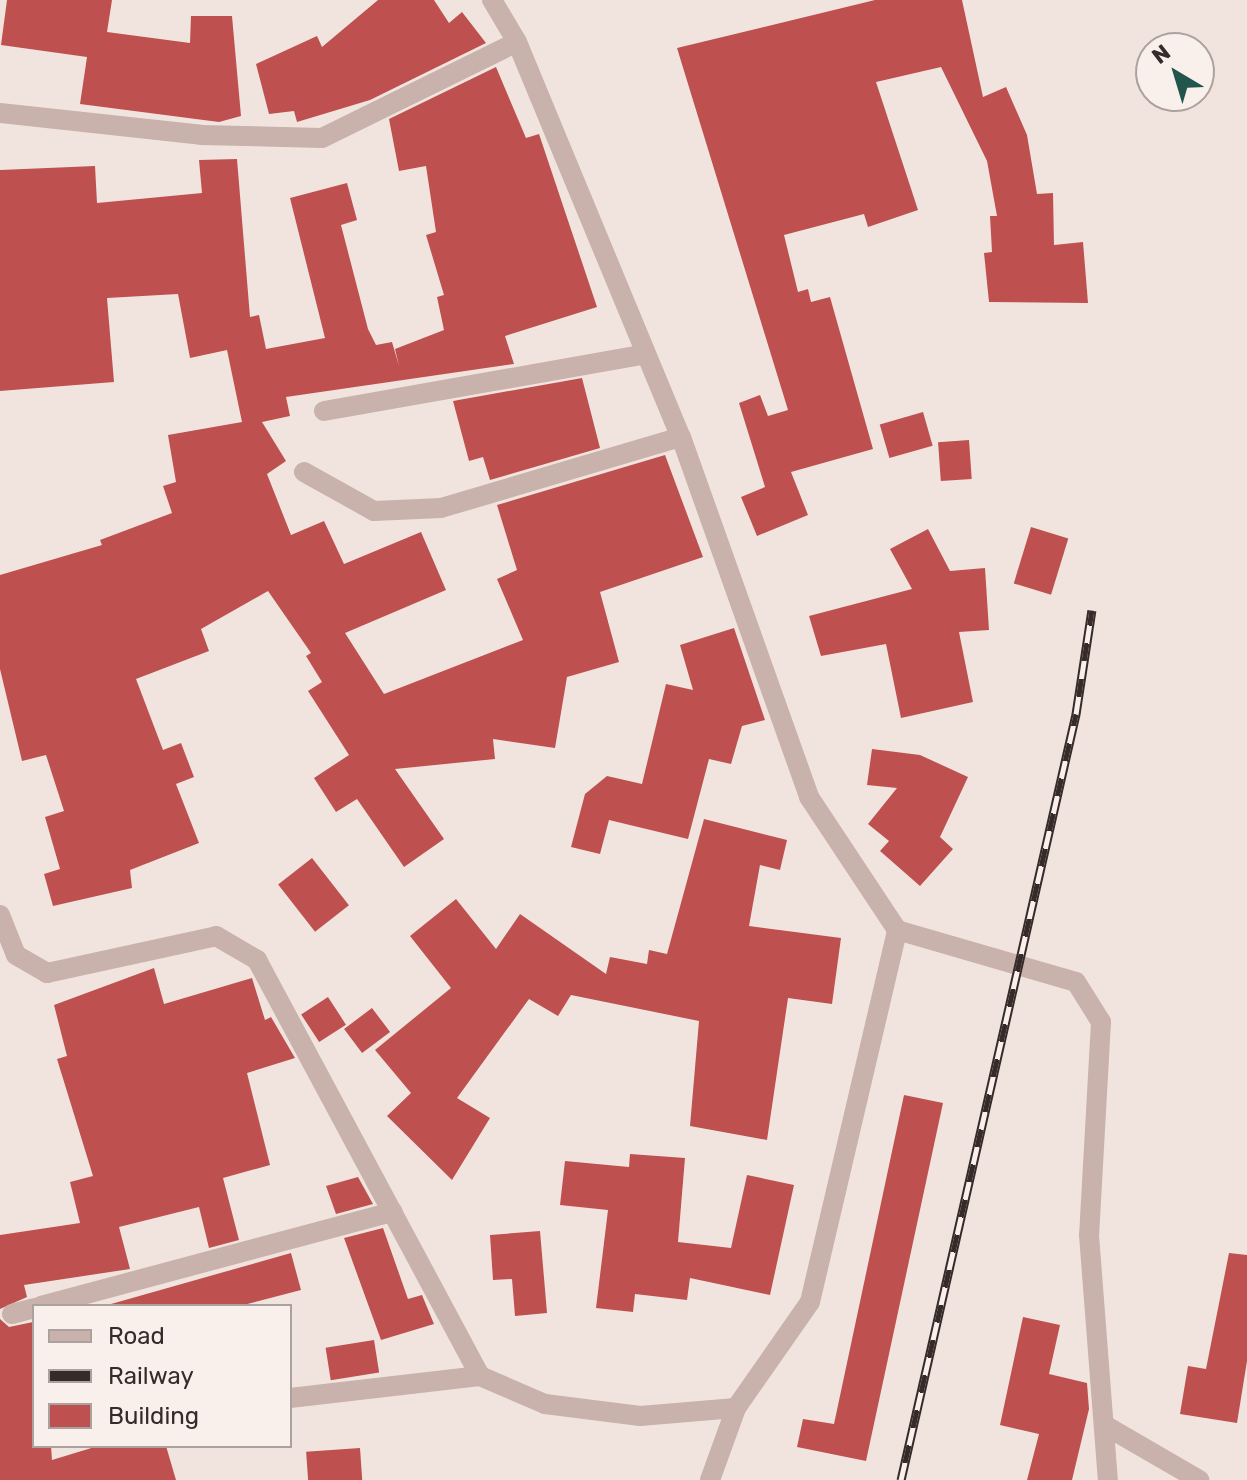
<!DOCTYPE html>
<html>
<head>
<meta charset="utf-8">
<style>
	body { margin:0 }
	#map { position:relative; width:1247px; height:1480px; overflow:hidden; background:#f1e4de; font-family:Rubik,sans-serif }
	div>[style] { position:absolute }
	.building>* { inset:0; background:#be5150; transform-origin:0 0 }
	.minor>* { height:20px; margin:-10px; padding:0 10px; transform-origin:10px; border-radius:10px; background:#c8b2ab }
	.rail>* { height:9px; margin-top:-4.5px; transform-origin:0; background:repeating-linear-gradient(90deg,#f9efeb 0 18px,#372b2a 0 36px); box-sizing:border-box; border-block:2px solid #372b2a }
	span { translate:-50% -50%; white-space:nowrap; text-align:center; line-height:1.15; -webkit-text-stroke:8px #f9efeb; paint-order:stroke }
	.legend { position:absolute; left:32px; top:1304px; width:260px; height:144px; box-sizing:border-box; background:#f9efeb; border:2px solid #aba19e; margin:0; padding:10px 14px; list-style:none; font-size:24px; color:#372b2a }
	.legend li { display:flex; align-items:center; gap:16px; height:40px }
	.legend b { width:40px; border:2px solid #aba19e }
	.north { position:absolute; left:1135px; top:32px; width:80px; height:80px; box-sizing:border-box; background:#f9efeb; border:2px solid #aba19e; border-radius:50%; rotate:322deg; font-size:22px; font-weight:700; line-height:32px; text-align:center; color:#372b2a }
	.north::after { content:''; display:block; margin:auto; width:28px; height:36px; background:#22564d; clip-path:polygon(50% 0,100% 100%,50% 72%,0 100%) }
</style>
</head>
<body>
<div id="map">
	<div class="building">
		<i style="clip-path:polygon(7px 0,112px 0,107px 32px,190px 43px,191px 16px,232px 16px,241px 116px,219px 122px,80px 104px,87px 57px,1px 45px)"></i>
		<i style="clip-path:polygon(378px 0,434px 0,449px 23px,462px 12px,486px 43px,370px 100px,297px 122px,294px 111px,269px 114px,256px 64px,317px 36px,322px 47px)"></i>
		<i style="clip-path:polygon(875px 0,962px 0,983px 97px,1006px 87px,1027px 135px,1037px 194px,1053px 193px,1054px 245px,1083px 242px,1088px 303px,989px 302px,984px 253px,992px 252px,990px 216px,997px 216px,987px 161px,941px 67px,876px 82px,918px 210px,868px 227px,864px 214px,784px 235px,798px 292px,808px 289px,811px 302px,830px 297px,873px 449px,791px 472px,808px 515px,757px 536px,741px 497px,765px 487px,739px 403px,760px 395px,768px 416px,788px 410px,677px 48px)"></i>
		<i style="clip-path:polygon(496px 67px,526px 138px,539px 134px,597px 307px,505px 336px,514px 364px,286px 397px,290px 416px,262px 422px,286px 461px,267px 474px,291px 535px,324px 521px,344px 564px,421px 532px,446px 590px,345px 633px,384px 694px,523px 640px,497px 579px,517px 570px,497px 505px,665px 455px,703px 557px,600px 592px,619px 662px,567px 677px,555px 748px,493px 739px,495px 759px,395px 769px,444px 839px,404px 867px,357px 799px,336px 812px,314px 778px,349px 755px,308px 691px,322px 682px,306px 656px,311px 653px,268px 591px,201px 629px,209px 651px,136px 679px,163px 750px,181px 743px,194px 777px,176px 784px,199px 843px,130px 870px,132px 888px,53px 906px,44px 874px,60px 869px,45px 817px,64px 811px,46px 755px,22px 761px,0 669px,0 575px,102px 545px,100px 540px,172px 513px,163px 486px,176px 482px,168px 435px,242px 422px,227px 350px,190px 358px,178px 294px,107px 298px,114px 382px,0 391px,0 170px,95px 166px,97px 203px,202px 193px,199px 160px,237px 159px,250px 317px,259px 315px,266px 349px,325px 338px,290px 198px,347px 183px,357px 220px,341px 225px,368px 329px,376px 345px,392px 342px,399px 366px,395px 349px,444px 330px,437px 297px,444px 295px,426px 235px,436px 232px,426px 166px,399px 171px,389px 119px)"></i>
		<i style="clip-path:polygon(582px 378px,600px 448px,490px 480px,483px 457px,469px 461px,453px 401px)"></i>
		<i style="left:923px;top:412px;width:35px;height:45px;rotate:74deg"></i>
		<i style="left:969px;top:440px;width:39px;height:31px;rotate:86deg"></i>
		<i style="left:1031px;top:527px;width:39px;height:59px;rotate:17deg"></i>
		<i style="clip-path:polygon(928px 529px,950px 571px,985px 568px,989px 630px,959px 632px,973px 702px,901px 718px,886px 644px,821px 656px,809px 616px,912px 589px,890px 549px)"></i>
		<i style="clip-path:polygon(734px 628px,765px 720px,742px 726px,731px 764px,709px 759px,688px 839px,609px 820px,600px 854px,571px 847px,585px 794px,607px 776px,642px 784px,666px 684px,693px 690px,680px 645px)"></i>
		<i style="clip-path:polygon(872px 749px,920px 755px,968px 777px,940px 837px,953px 849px,920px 886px,880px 851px,889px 841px,868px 824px,897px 788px,867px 785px)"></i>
		<i style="clip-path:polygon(704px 819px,787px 840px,780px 870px,760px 865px,749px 926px,841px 938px,832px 1004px,788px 998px,767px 1140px,690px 1126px,699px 1021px,571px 995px,558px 1016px,529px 999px,457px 1098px,490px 1118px,452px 1180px,387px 1116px,411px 1093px,375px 1050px,451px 988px,410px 936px,456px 899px,496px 949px,520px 914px,606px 974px,610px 957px,647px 964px,649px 950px,667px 954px)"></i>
		<i style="left:312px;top:858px;width:60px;height:43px;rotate:52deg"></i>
		<i style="clip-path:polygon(154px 968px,164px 1004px,252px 978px,265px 1020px,271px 1017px,295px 1058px,247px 1073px,270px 1165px,223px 1178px,239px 1240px,209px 1248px,199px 1207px,119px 1227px,130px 1269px,24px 1285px,27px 1297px,0 1309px,0 1235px,80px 1223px,70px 1182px,93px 1176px,57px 1059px,67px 1056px,54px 1005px)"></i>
		<i style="left:328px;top:997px;width:33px;height:32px;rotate:57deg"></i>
		<i style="left:372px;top:1008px;width:30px;height:35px;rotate:53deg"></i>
		<i style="clip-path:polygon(904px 1095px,943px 1103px,866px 1461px,797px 1447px,803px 1419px,834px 1424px)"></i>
		<i style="clip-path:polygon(630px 1154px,685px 1158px,678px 1242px,731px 1248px,747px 1175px,794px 1185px,770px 1295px,690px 1278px,687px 1300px,635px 1294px,633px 1312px,596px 1308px,608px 1210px,560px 1205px,565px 1161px,629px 1167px)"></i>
		<i style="clip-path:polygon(358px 1177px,373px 1204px,336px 1214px,326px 1186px)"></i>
		<i style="clip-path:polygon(383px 1228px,408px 1299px,422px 1295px,434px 1324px,381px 1340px,344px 1238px)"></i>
		<i style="clip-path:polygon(540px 1231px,547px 1313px,515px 1316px,512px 1279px,493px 1280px,490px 1235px)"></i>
		<i style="clip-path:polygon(291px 1253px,301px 1290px,240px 1306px,104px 1306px)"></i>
		<i style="clip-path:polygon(1229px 1253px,1247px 1255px,1247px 1361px,1237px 1423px,1180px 1414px,1188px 1366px,1206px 1369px)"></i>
		<i style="clip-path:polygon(1023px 1317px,1060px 1325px,1049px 1374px,1087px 1383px,1089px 1409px,1072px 1480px,1027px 1480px,1039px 1434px,1000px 1425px)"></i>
		<i style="clip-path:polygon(0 1319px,9px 1327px,33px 1322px,34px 1446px,51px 1446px,52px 1460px,98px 1446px,166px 1446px,176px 1480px,0 1480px)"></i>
		<i style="left:374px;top:1340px;width:33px;height:49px;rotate:81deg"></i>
		<i style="left:360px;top:1448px;width:32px;height:54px;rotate:86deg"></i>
	</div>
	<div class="minor">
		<i style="left:492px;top:0;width:49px;rotate:59.2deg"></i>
		<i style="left:517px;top:42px;width:428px;rotate:67.5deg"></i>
		<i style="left:681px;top:437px;width:382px;rotate:70.4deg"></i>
		<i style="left:809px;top:797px;width:159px;rotate:56.5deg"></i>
		<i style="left:897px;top:930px;width:186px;rotate:16.2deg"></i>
		<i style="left:1076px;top:982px;width:47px;rotate:58deg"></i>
		<i style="left:1101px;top:1022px;width:213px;rotate:93.2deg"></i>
		<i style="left:1089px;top:1235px;width:246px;rotate:85.6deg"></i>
		<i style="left:0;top:113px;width:202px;rotate:6.2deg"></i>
		<i style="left:201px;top:135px;width:121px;rotate:1.4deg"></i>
		<i style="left:322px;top:138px;width:217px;rotate:-26.2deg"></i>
		<i style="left:324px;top:411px;width:327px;rotate:-10deg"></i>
		<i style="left:304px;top:472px;width:80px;rotate:29.1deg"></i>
		<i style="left:374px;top:511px;width:67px;rotate:-2.6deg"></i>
		<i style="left:441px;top:508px;width:250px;rotate:-16.5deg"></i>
		<i style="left:0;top:915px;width:43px;rotate:68.2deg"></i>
		<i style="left:16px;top:955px;width:36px;rotate:30deg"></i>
		<i style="left:47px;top:973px;width:173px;rotate:-12.3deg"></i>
		<i style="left:216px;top:936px;width:48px;rotate:30.3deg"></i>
		<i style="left:257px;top:960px;width:472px;rotate:61.8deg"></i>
		<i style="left:480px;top:1376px;width:71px;rotate:23.3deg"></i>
		<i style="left:545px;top:1404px;width:96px;rotate:7.2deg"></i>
		<i style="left:640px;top:1416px;width:96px;rotate:-4.8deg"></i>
		<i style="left:41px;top:1306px;width:364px;rotate:-15deg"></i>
		<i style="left:12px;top:1314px;width:23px;rotate:-15deg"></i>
		<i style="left:290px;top:1398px;width:191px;rotate:-6.6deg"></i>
		<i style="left:1106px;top:1426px;width:108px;rotate:30.1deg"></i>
		<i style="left:710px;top:1480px;width:77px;rotate:-70.1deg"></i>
		<i style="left:736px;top:1408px;width:129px;rotate:-55.1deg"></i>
		<i style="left:810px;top:1302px;width:382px;rotate:-76.8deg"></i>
	</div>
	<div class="rail">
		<i style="left:901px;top:1480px;width:786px;rotate:-77.13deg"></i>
		<i style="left:1076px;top:714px;width:105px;rotate:-81.3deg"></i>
	</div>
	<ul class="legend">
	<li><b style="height:10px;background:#c8b2ab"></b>Road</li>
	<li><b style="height:10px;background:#372b2a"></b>Railway</li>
	<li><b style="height:22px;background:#be5150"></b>Building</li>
	</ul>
	<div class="north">N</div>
</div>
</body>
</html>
